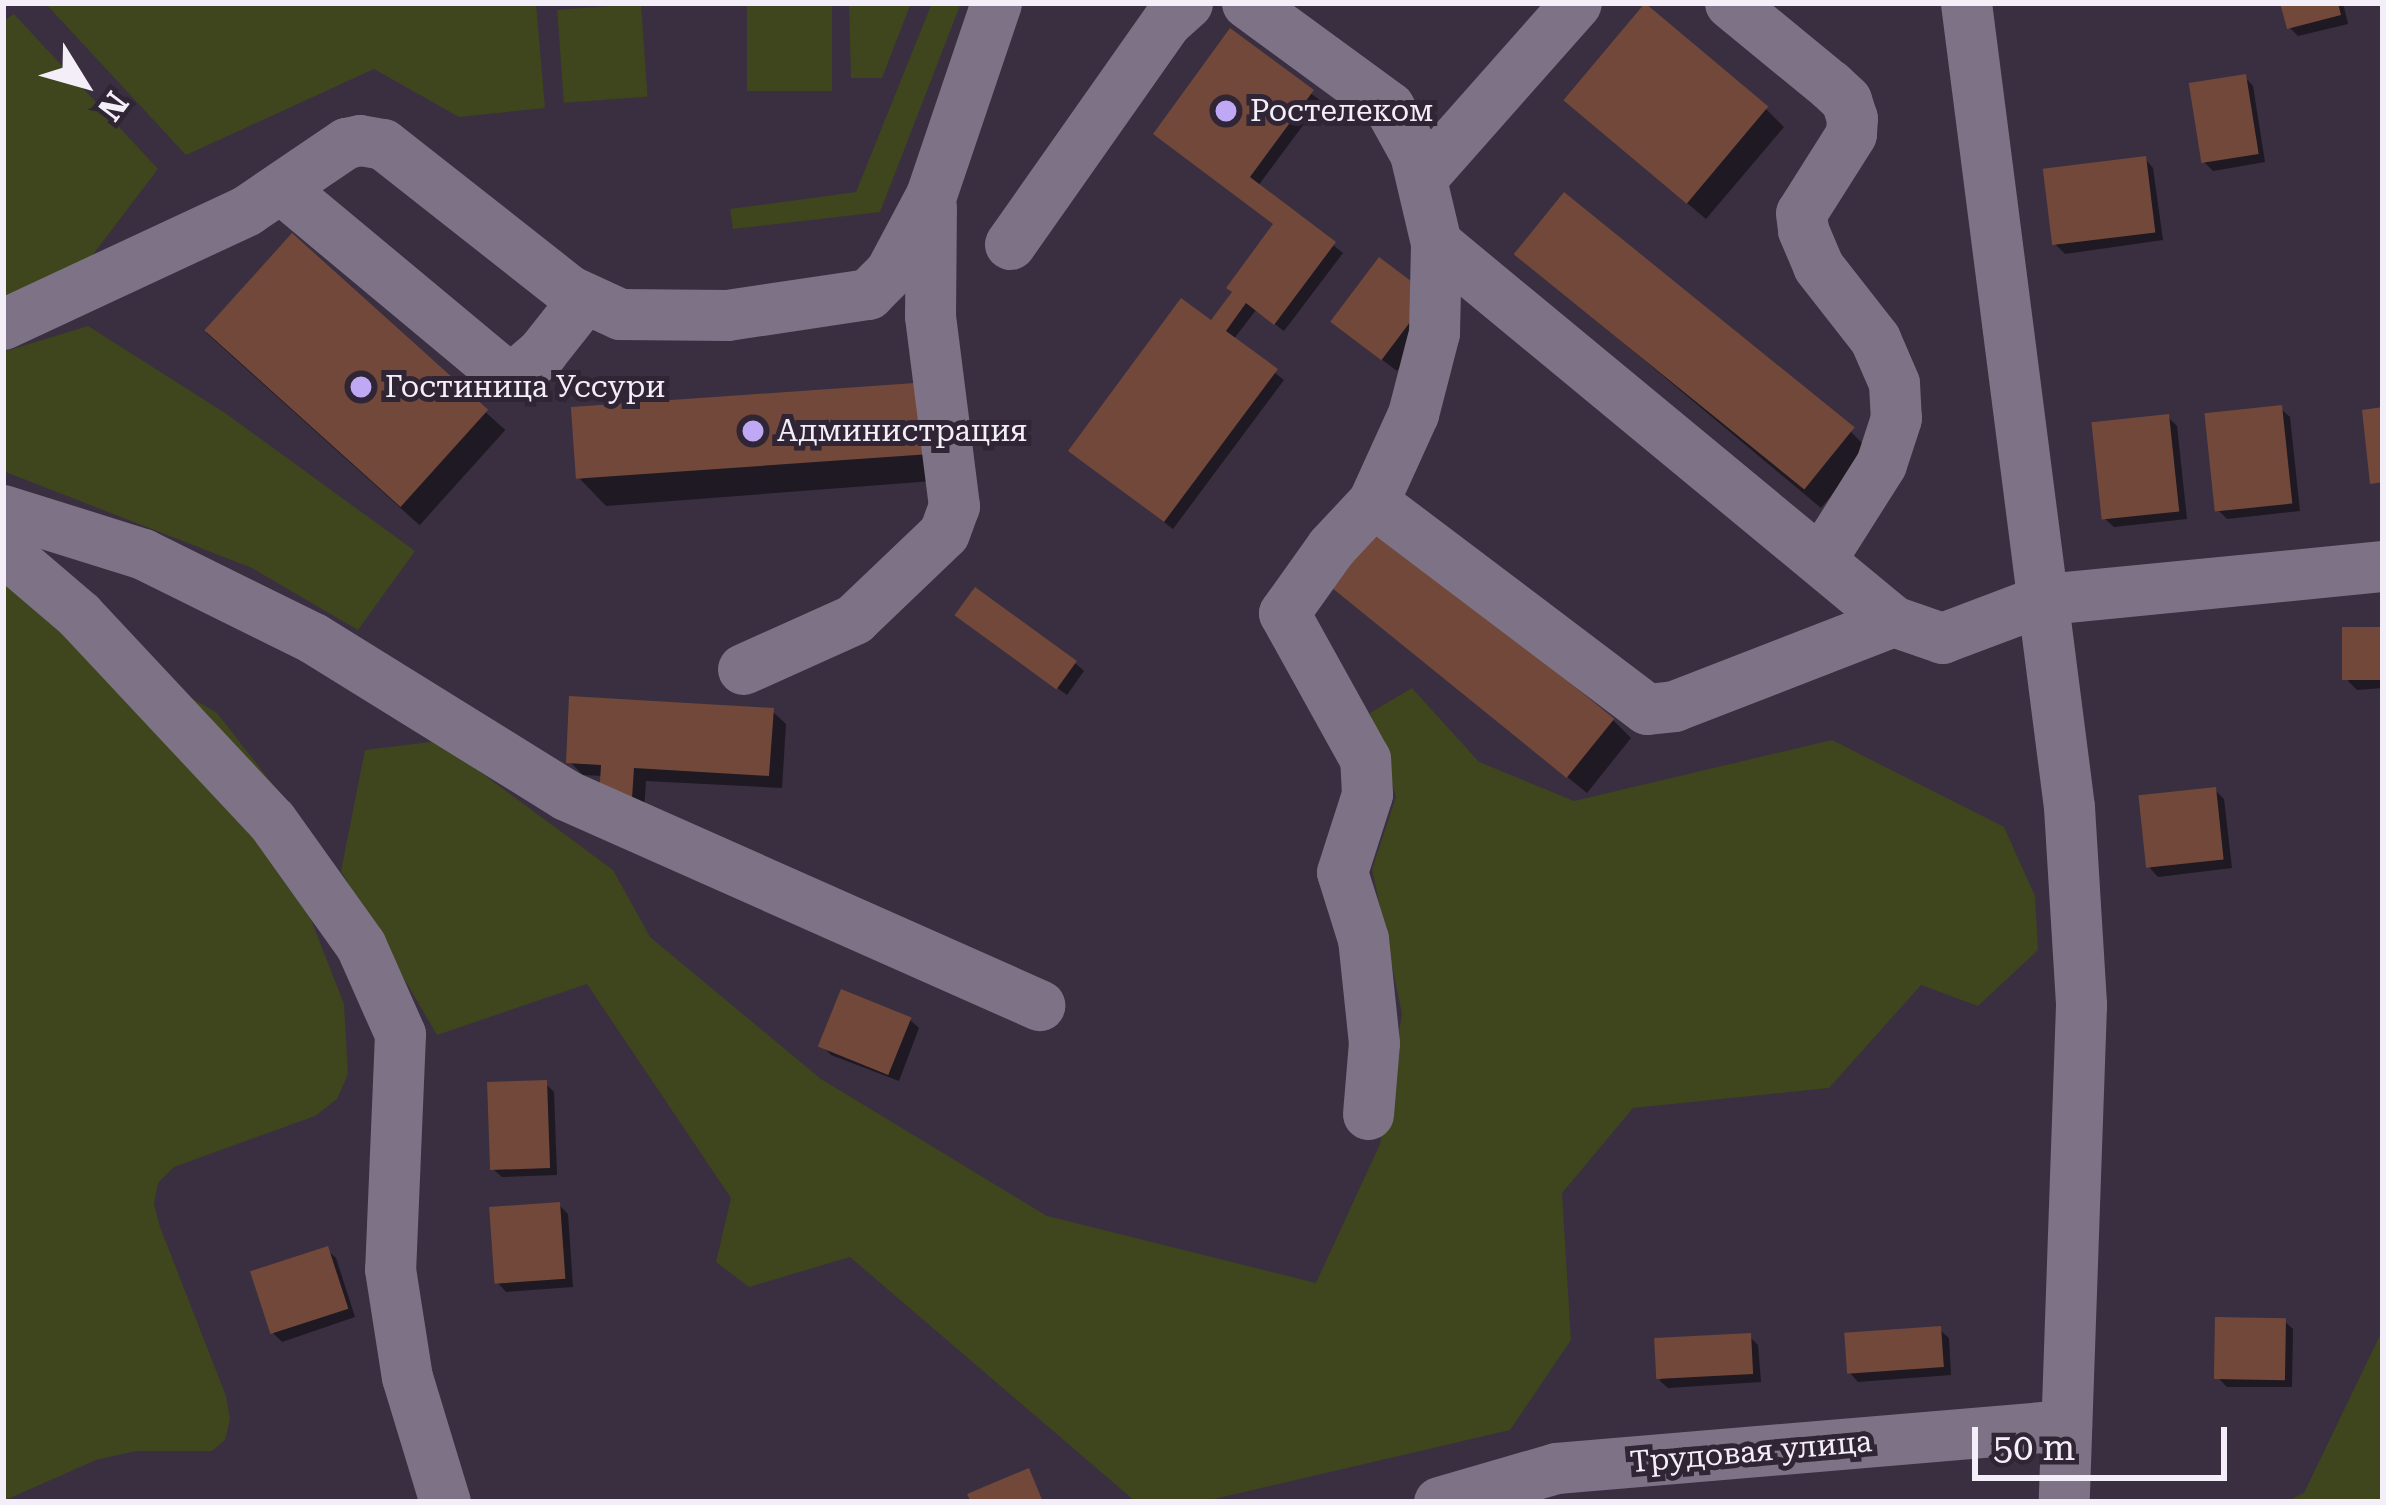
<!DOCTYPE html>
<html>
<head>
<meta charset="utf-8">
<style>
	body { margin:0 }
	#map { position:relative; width:2386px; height:1505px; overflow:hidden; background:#392f40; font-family:"Roboto Serif",serif }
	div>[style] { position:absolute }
	.green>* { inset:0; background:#3f451d; transform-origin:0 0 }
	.shadow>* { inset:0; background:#0007; transform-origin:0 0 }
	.building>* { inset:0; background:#72483a; transform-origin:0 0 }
	.minor>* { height:51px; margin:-25.5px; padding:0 25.5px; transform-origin:25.5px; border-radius:25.5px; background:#7e7386 }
	.dots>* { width:33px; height:33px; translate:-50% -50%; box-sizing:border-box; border:6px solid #2f2535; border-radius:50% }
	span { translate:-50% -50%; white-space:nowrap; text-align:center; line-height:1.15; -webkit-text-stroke:10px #2f2535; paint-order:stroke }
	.poi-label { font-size:30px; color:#f4eef9 }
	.left { translate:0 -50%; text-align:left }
	.street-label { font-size:30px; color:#f4eef9 }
	.frame { position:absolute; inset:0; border:6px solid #f4eef9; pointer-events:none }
	.north { position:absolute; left:24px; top:24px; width:120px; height:120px; -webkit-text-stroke:9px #2f2535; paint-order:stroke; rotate:127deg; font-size:33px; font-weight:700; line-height:48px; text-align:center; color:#f4eef9 }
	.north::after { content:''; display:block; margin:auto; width:42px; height:54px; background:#f4eef9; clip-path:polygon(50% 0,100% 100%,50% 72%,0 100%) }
	.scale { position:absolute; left:1972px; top:1427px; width:255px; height:54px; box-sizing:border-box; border:6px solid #f4eef9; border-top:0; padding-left:15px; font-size:36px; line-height:42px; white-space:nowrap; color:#f4eef9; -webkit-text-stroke:9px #2f2535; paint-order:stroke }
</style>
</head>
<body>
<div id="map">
	<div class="green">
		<i style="clip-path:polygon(45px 3px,536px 3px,545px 108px,459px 117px,374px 69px,186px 155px)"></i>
		<i style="left:747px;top:3px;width:85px;height:88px"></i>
		<i style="clip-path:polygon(849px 3px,911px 3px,882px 78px,851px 78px)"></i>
		<i style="clip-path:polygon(932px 3px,961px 3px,880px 212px,733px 229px,730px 209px,856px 192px)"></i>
		<i style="left:641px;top:4px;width:93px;height:84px;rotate:86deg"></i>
		<i style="clip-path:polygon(14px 14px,158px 169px,72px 282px,3px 310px,3px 21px)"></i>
		<i style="clip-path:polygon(88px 326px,225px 413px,415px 551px,358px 630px,252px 568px,3px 471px,3px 352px)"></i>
		<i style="clip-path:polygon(3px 539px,154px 676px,217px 713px,288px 804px,295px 879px,344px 1004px,348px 1074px,337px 1099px,315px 1116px,174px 1167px,158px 1183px,154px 1204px,160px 1227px,226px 1396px,230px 1419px,225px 1440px,212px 1451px,136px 1451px,96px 1460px,3px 1501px)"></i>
		<i style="clip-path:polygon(1412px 688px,1479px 762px,1574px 801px,1832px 740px,2004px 827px,2035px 896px,2038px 950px,1978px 1006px,1921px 985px,1829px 1088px,1633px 1108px,1562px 1193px,1571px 1340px,1510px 1430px,1201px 1502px,1136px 1502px,850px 1257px,749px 1287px,716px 1262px,731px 1198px,587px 984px,437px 1035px,341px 871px,365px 750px,438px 741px,613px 870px,650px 937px,821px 1079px,1047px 1216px,1316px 1283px,1380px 1144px,1402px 1014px,1372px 869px,1396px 797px,1370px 713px)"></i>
		<i style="clip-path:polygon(2383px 1329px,2383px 1502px,2286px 1502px,2304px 1493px)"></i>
	</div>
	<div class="shadow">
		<i style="clip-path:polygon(2283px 3px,2343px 3px,2348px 24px,2298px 36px,2289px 27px)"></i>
		<i style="clip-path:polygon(1231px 33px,1321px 101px,1258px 186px,1343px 253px,1284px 331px,1256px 310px,1233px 340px,1284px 380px,1173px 529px,1080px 459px,1212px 324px,1276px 225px,1166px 142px)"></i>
		<i style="clip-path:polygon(2245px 77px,2253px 86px,2265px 162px,2213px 171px,2204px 162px)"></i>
		<i style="clip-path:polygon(1766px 109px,1784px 127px,1706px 219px,1585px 117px)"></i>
		<i style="clip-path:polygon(2145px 159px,2153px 168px,2163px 240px,2065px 254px,2056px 245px)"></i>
		<i style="left:292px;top:238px;width:287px;height:128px;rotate:42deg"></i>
		<i style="clip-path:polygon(1517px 254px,1851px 432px,1869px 450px,1821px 508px)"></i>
		<i style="clip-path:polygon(1442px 311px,1397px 371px,1348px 334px)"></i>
		<i style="clip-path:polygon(928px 386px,959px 479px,606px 506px,580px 479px)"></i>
		<i style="clip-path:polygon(2281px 409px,2290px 417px,2300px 511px,2227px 519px,2218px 510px)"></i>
		<i style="clip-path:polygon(2168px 417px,2177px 426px,2187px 519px,2114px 527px,2105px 519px)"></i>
		<i style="clip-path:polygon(1332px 585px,1613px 720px,1631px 738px,1587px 793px)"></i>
		<i style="clip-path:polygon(967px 623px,1075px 663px,1084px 671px,1067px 695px)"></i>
		<i style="clip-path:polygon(2383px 630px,2383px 688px,2357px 690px,2348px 681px)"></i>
		<i style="clip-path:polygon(772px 711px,786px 724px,782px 788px,646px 781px,644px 812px,603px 776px,583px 775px,569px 761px)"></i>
		<i style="clip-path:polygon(2215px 790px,2224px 799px,2232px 868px,2158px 877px,2150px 868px)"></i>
		<i style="clip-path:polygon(910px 1020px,919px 1028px,899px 1081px,831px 1055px,822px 1046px)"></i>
		<i style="clip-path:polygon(545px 1083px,554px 1092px,557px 1175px,502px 1177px,493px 1169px)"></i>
		<i style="clip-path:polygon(559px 1205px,568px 1214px,573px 1287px,506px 1292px,498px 1283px)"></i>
		<i style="clip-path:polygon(327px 1250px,336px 1258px,355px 1317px,282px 1342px,273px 1333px)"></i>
		<i style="clip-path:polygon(2284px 1321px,2293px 1329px,2292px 1387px,2227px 1387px,2218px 1378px)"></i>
		<i style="clip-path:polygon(1940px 1330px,1949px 1338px,1951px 1375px,1858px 1382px,1850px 1373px)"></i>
		<i style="clip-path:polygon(1749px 1336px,1758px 1345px,1761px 1382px,1668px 1388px,1659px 1380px)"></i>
	</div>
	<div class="building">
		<i style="left:1645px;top:3px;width:161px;height:127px;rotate:40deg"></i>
		<i style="clip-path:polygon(2280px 3px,2338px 3px,2341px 15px,2287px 29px)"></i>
		<i style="clip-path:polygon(1230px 28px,1314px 90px,1250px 177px,1336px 242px,1274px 325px,1246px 303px,1226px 331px,1278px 369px,1164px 522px,1068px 451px,1181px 298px,1211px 320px,1232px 292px,1226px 288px,1273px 224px,1153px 134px)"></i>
		<i style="left:2246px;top:74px;width:81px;height:58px;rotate:81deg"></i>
		<i style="left:2146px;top:156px;width:77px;height:104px;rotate:83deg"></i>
		<i style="left:1564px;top:192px;width:374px;height:80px;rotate:39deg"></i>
		<i style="left:292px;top:233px;width:264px;height:131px;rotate:42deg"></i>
		<i style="left:1379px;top:257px;width:64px;height:81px;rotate:37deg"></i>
		<i style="left:929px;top:382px;width:72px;height:359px;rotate:86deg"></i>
		<i style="left:2282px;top:405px;width:99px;height:78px;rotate:84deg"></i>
		<i style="clip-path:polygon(2383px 407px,2383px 482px,2370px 484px,2362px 410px)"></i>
		<i style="left:2169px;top:414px;width:98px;height:78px;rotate:84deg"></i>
		<i style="left:1375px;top:525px;width:308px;height:76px;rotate:39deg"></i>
		<i style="left:975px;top:587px;width:126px;height:35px;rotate:36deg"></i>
		<i style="left:2383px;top:627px;width:53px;height:41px;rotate:90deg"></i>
		<i style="clip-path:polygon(569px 696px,774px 708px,769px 776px,634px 768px,632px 799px,599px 798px,601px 765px,566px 763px)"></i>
		<i style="left:2216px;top:787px;width:73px;height:78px;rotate:84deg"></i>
		<i style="left:841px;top:989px;width:76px;height:62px;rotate:22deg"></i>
		<i style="left:547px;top:1080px;width:88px;height:60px;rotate:88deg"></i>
		<i style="left:560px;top:1202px;width:77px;height:71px;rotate:86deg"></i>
		<i style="left:328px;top:1246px;width:66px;height:82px;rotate:72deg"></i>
		<i style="left:2215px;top:1317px;width:71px;height:62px;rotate:1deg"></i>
		<i style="left:1941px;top:1326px;width:41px;height:97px;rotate:86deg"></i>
		<i style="left:1751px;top:1333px;width:41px;height:97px;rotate:87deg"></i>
		<i style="clip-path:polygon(1029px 1468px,1043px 1502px,971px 1502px,967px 1494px)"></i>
	</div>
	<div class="minor">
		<i style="left:1247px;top:3px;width:176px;rotate:36.2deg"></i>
		<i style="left:1389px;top:107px;width:54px;rotate:61deg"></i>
		<i style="left:1415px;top:154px;width:91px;rotate:76.7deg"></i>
		<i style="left:1436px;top:243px;width:593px;rotate:39.6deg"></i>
		<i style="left:1893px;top:621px;width:52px;rotate:19.1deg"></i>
		<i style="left:1942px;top:638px;width:111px;rotate:-20.6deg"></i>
		<i style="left:2046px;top:599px;width:339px;rotate:-5.6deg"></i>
		<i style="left:1730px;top:3px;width:129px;rotate:39.4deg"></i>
		<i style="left:1830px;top:85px;width:22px;rotate:43deg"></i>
		<i style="left:1846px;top:100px;width:19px;rotate:72deg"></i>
		<i style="left:1852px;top:118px;width:16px;rotate:94deg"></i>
		<i style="left:1851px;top:134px;width:93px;rotate:122.3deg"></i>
		<i style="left:1801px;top:213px;width:17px;rotate:83deg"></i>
		<i style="left:1803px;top:230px;width:39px;rotate:67deg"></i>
		<i style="left:1818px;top:266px;width:93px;rotate:52deg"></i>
		<i style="left:1875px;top:339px;width:48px;rotate:66.6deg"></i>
		<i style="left:1894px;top:383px;width:35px;rotate:87deg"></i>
		<i style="left:1896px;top:418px;width:48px;rotate:108.1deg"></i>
		<i style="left:1881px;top:464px;width:112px;rotate:122.3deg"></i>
		<i style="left:1966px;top:3px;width:811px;rotate:82.7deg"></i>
		<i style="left:2069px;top:807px;width:198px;rotate:86.5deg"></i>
		<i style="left:2081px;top:1005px;width:497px;rotate:92deg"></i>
		<i style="left:1422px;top:177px;width:232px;rotate:-48.5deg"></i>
		<i style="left:283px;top:190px;width:286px;rotate:39.8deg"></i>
		<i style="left:503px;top:373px;width:15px"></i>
		<i style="left:518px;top:373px;width:32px;rotate:-41deg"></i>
		<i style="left:542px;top:352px;width:66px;rotate:-51.7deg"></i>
		<i style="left:1010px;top:244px;width:273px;rotate:-54.9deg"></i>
		<i style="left:1167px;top:21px;width:27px;rotate:-42deg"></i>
		<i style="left:3px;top:324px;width:269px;rotate:-25deg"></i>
		<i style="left:247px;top:210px;width:120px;rotate:-34.1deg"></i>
		<i style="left:346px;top:143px;width:14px;rotate:-12deg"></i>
		<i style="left:360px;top:140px;width:23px;rotate:10deg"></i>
		<i style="left:383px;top:144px;width:238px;rotate:38.2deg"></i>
		<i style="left:570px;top:291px;width:55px;rotate:24.7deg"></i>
		<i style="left:620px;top:314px;width:107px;rotate:0.5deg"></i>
		<i style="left:727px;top:315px;width:143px;rotate:-8.5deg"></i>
		<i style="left:868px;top:294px;width:31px;rotate:-45deg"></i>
		<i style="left:890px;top:272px;width:87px;rotate:-62deg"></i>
		<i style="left:931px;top:195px;width:203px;rotate:-71.3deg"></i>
		<i style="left:1373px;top:502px;width:343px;rotate:37.1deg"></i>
		<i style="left:1647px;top:709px;width:27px;rotate:-6deg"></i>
		<i style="left:1674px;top:706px;width:235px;rotate:-21.2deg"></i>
		<i style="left:3px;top:510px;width:147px;rotate:17.4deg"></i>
		<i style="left:143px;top:554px;width:190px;rotate:26.3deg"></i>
		<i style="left:313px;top:638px;width:298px;rotate:31.8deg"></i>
		<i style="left:566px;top:795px;width:518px;rotate:23.94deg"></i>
		<i style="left:3px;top:550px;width:100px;rotate:40.5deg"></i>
		<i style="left:79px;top:615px;width:282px;rotate:46.9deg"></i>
		<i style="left:272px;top:821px;width:153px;rotate:54.5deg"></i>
		<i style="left:361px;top:946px;width:96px;rotate:66.1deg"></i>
		<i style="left:400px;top:1034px;width:235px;rotate:92.4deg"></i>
		<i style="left:390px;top:1269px;width:109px;rotate:81.1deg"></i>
		<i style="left:407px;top:1377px;width:131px;rotate:73.1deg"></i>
		<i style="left:743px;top:669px;width:122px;rotate:-24.2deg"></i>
		<i style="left:854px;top:619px;width:124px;rotate:-43.7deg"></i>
		<i style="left:944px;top:533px;width:29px;rotate:-70deg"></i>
		<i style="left:954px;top:506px;width:192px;rotate:-97.2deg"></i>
		<i style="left:930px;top:316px;width:109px;rotate:-89.5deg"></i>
		<i style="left:1368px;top:1114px;width:71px;rotate:-85.2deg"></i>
		<i style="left:1374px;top:1043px;width:105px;rotate:-96deg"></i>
		<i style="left:1363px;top:939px;width:70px;rotate:-107.4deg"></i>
		<i style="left:1342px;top:872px;width:82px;rotate:-72.2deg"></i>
		<i style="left:1367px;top:794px;width:35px;rotate:-93deg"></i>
		<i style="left:1365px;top:759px;width:167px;rotate:-119deg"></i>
		<i style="left:1284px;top:613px;width:81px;rotate:-54.5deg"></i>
		<i style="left:1331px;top:547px;width:62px;rotate:-47deg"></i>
		<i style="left:1373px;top:502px;width:97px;rotate:-65.6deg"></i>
		<i style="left:1413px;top:414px;width:84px;rotate:-75.5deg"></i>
		<i style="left:1434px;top:333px;width:90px;rotate:-88.7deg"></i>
		<i style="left:1439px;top:1502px;width:122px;rotate:-16.2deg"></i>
		<i style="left:1556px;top:1468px;width:512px;rotate:-4.82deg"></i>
	</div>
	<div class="dots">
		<i style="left:1226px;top:111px;background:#bfa9f4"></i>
		<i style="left:361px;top:387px;background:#bfa9f4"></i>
		<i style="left:753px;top:431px;background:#bfa9f4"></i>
	</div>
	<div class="poi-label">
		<span class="left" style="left:1250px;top:111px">Ростелеком</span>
		<span class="left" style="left:385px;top:387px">Гостиница Уссури</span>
		<span class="left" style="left:777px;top:431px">Администрация</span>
	</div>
	<div class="street-label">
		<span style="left:1751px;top:1452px;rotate:-5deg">Трудовая улица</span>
	</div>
	<div class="frame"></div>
	<div class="north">N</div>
	<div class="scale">50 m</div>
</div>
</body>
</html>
